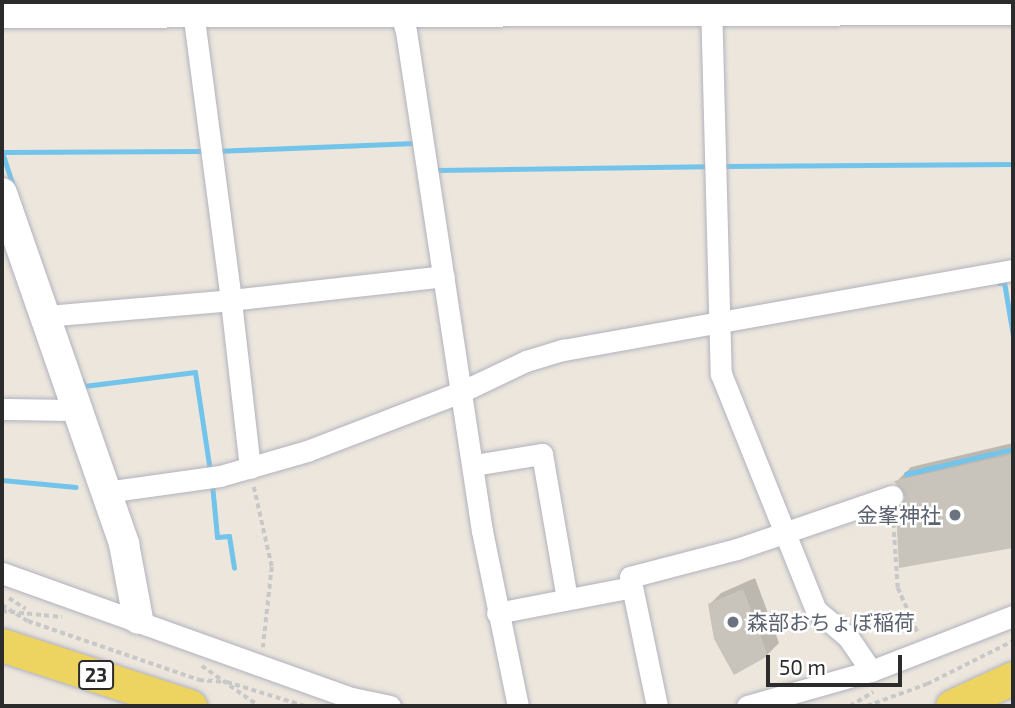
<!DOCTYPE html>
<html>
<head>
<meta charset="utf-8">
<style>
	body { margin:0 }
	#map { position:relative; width:1015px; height:708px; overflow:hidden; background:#ece6dd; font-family:"Exo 2","Noto Sans JP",sans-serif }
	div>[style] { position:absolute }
	.shadow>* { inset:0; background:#0003 }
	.stream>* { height:5px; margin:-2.5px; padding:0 2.5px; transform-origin:2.5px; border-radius:2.5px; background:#73c4eb }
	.building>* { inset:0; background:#c8c4bb }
	.path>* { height:3.5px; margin-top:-1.75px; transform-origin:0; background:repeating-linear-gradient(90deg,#c8c8c8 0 5px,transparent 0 8.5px) }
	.roads { filter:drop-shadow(0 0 2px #b1b2be) drop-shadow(0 0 2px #b1b2be) }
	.street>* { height:21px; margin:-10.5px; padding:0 10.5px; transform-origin:10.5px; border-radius:10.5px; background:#fff }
	.secondary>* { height:30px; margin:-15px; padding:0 15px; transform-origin:15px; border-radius:15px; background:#fff }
	.primary>* { height:33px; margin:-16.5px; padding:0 16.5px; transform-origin:16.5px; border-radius:16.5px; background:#edd461 }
	.dots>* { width:19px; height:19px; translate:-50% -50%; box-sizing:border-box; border:4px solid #fff; border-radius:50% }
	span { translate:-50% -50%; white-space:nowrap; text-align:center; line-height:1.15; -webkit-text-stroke:5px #fff; paint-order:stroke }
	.shield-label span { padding:2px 5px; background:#fff; border:2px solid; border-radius:5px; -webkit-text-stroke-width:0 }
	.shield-label { font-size:19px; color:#2b2b2b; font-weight:700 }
	.worship-label { font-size:21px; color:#5b616d }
	.right { translate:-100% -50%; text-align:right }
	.left { translate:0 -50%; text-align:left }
	.frame { position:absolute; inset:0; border:4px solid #2b2b2b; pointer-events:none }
	.scale { position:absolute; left:766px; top:655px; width:136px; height:32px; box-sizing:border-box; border:4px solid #2b2b2b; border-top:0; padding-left:9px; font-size:21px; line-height:24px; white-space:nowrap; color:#2b2b2b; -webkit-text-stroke:5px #fff; paint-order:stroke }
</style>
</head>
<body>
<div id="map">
	<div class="shadow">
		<i style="clip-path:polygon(1013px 443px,1013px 547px,901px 566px,907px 498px,896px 482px,911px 467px)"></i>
		<i style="clip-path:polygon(755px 578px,779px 643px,767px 655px,709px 605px,721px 593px)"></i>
	</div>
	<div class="stream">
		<i style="left:215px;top:151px;width:200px;rotate:-2.3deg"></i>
		<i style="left:2px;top:152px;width:201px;rotate:-0.3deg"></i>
		<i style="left:2px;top:152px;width:38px;rotate:72deg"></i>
		<i style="left:435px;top:165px;width:5px;rotate:79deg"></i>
		<i style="left:436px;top:170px;width:271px;rotate:-0.8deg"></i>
		<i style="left:707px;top:166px;width:5px;rotate:-90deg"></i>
		<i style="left:723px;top:166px;width:290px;rotate:-0.4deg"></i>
		<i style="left:999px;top:283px;width:5px;rotate:-11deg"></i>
		<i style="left:1004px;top:282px;width:55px;rotate:80.5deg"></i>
		<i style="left:82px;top:381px;width:5px;rotate:68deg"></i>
		<i style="left:84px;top:386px;width:112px;rotate:-7.2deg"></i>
		<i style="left:195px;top:372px;width:100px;rotate:81.4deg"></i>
		<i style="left:906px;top:474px;width:110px;rotate:-13.2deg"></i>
		<i style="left:2px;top:480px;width:74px;rotate:5.4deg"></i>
		<i style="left:212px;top:484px;width:53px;rotate:84.6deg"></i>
		<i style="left:217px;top:537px;width:12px;rotate:-5deg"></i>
		<i style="left:229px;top:536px;width:32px;rotate:81deg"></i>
	</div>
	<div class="building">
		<i style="clip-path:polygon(1013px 454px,1013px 548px,899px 568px,896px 509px,905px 498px,894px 481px)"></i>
		<i style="clip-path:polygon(743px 589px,768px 656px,734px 675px,714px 639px,708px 604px)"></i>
	</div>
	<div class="path">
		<i style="left:254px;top:487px;width:82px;rotate:77.3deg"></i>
		<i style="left:272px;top:567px;width:81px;rotate:96.3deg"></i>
		<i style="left:893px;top:515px;width:73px;rotate:86.1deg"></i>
		<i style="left:898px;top:588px;width:49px;rotate:66deg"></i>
		<i style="left:9px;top:598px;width:20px;rotate:33deg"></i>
		<i style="left:2px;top:605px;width:31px;rotate:32deg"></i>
		<i style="left:28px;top:621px;width:181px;rotate:19deg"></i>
		<i style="left:199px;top:680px;width:28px;rotate:4deg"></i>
		<i style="left:227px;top:682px;width:82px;rotate:17.1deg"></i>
		<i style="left:2px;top:611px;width:60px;rotate:5.7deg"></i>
		<i style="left:202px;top:666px;width:70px;rotate:35.1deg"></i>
		<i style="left:850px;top:706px;width:27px;rotate:-31deg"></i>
		<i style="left:867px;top:706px;width:64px;rotate:-20.1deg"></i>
		<i style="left:927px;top:684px;width:96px;rotate:-26.6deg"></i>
	</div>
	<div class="roads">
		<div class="street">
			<i style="left:397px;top:2px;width:30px;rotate:73deg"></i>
			<i style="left:406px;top:31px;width:506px;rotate:81.36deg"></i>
			<i style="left:482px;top:531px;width:179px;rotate:78.4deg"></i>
			<i style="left:711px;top:2px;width:372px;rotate:88.5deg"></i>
			<i style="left:721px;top:374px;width:254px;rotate:68.1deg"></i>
			<i style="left:816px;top:610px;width:42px;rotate:40.2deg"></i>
			<i style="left:848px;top:637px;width:41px;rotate:55.9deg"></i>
			<i style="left:46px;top:316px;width:186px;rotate:-4.9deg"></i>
			<i style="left:231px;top:300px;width:291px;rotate:-97.5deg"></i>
			<i style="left:2px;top:409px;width:75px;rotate:0.8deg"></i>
			<i style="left:474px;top:465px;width:69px;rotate:-9.2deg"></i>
			<i style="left:542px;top:454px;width:146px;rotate:80.2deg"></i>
			<i style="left:250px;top:468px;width:169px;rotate:-96.5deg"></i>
			<i style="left:231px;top:300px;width:214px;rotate:-6.4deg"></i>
			<i style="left:106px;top:492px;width:115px;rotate:-8deg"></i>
			<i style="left:220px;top:476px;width:91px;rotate:-16deg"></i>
			<i style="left:307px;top:451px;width:167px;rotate:-21deg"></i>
			<i style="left:463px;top:391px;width:70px;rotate:-25.5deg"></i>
			<i style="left:526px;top:361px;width:39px;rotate:-17deg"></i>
			<i style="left:563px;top:350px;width:457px;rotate:-10.1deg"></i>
			<i style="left:2px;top:573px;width:372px;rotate:19.7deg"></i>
			<i style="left:352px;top:698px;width:39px;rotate:12deg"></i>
			<i style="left:497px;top:613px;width:137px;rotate:-10.9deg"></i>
			<i style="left:657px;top:706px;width:132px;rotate:-101.8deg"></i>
			<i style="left:630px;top:577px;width:111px;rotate:-14.7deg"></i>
			<i style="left:737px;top:549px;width:164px;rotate:-18.9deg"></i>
			<i style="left:747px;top:706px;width:129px;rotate:-15.8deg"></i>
			<i style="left:871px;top:671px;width:152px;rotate:-21.2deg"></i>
		</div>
		<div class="secondary">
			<i style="left:2px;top:13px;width:1011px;rotate:-0.17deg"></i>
			<i style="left:2px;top:193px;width:372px;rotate:70.8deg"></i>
			<i style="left:124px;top:544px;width:76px;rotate:79.4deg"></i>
		</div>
		<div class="primary">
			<i style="left:2px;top:645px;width:198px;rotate:18deg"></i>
			<i style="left:952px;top:706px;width:67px;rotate:-24.7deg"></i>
		</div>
	</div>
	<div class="dots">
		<i style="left:955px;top:515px;background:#6b7280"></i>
		<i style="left:733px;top:622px;background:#6b7280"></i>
	</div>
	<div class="shield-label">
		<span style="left:96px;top:675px">23</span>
	</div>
	<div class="worship-label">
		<span class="right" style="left:941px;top:515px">金峯神社</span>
		<span class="left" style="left:747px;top:622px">森部おちょぼ稲荷</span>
	</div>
	<div class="frame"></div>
	<div class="scale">50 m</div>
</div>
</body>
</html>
